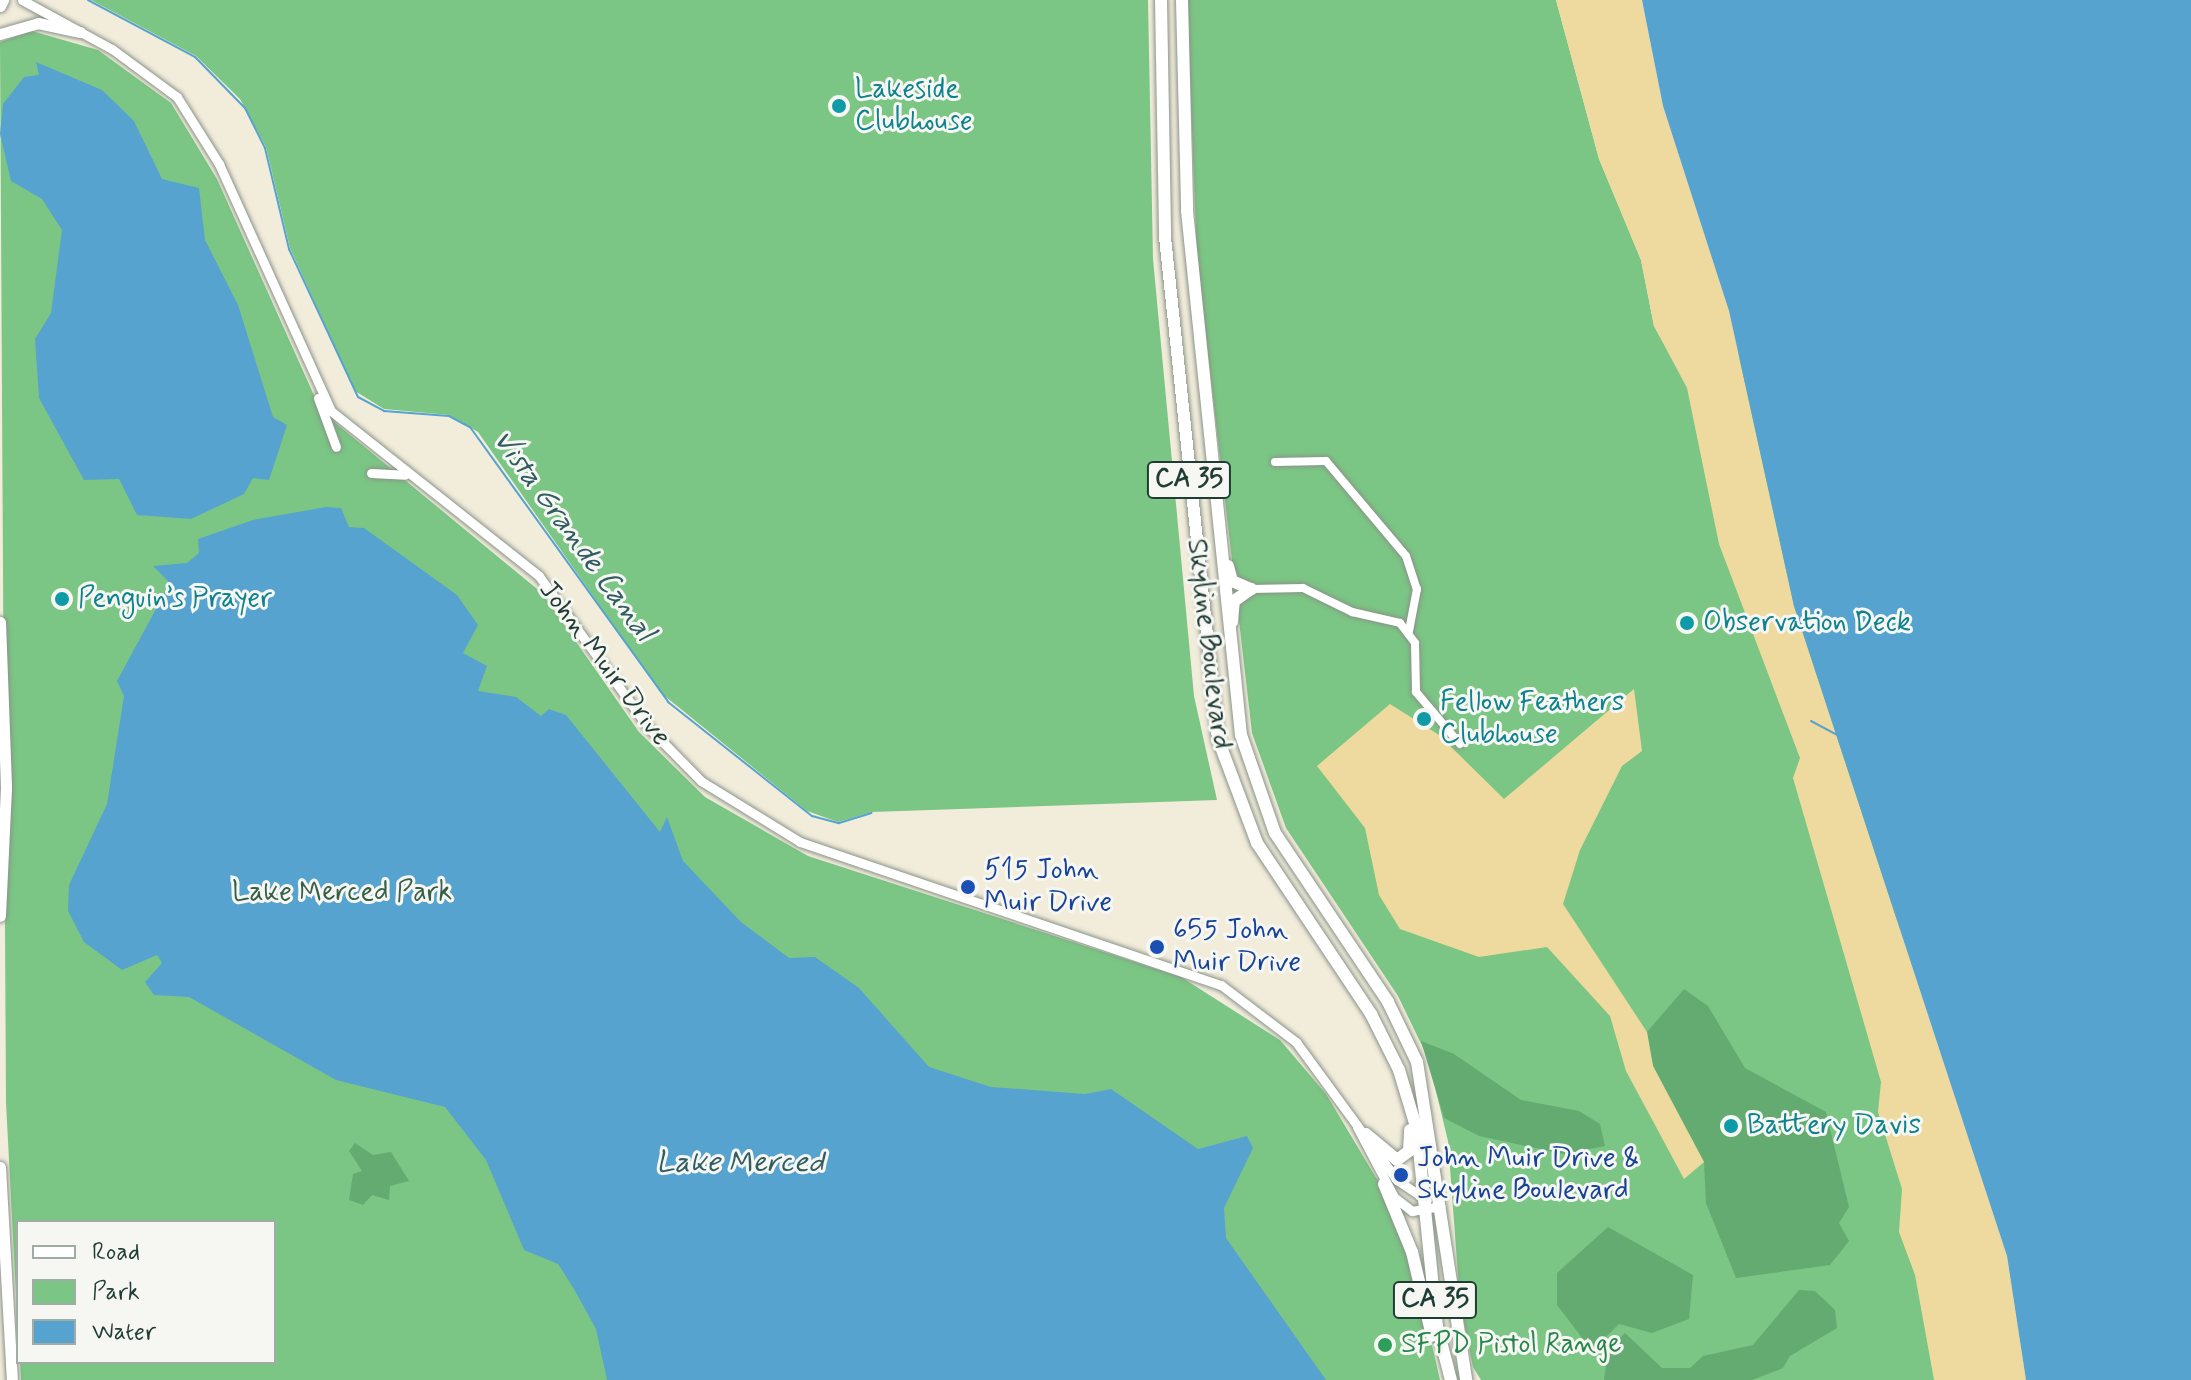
<!DOCTYPE html>
<html>
<head>
<meta charset="utf-8">
<style>
	body { margin:0 }
	#map { position:relative; width:2191px; height:1380px; overflow:hidden; background:#f2ecdb; font-family:Mynerve,sans-serif }
	div>[style] { position:absolute }
	.green>* { inset:0; background:#7bc684 }
	.forest>* { inset:0; background:#64ab72 }
	.sand>* { inset:0; background:#eeda9e }
	.water>* { inset:0; background:#56a3cf }
	.stream>* { height:2px; margin:-1px; padding:0 1px; transform-origin:1px; border-radius:1px; background:#56a3cf }
	.roads { filter:drop-shadow(0 0 2px #889488) drop-shadow(0 0 2px #889488) }
	.minor>* { height:8px; margin:-4px; padding:0 4px; transform-origin:4px; border-radius:4px; background:#fff }
	.tertiary>* { height:9px; margin:-4.5px; padding:0 4.5px; transform-origin:4.5px; border-radius:4.5px; background:#fff }
	.secondary>* { height:11px; margin:-5.5px; padding:0 5.5px; transform-origin:5.5px; border-radius:5.5px; background:#fff }
	.primary>* { height:12px; margin:-6px; padding:0 6px; transform-origin:6px; border-radius:6px; background:#fff }
	.dots>* { width:22px; height:22px; translate:-50% -50%; box-sizing:border-box; border:4px solid #f6f6f2; border-radius:50% }
	span { translate:-50% -50%; white-space:nowrap; text-align:center; line-height:1.15; -webkit-text-stroke:6px #f6f6f2; paint-order:stroke }
	.shield-label span { padding:2px 6px; background:#f6f6f2; border:2px solid; border-radius:6px; -webkit-text-stroke-width:0 }
	.shield-label { font-size:26px; color:#1f3d34; font-weight:700 }
	.culture-label { font-size:28px; color:#0d838f }
	.left { translate:0 -50%; text-align:left }
	.street-label { font-size:28px; color:#1f3d34 }
	.transit-label { font-size:28px; color:#164399 }
	.park-label { font-size:28px; color:#365f48 }
	.leisure-label { font-size:28px; color:#27864d }
	.water-label { font-size:30px; color:#305c62; font-style:italic }
	.legend { position:absolute; left:16px; top:1220px; width:260px; height:144px; box-sizing:border-box; background:#f6f6f2; border:2px solid #a0aca6; margin:0; padding:10px 14px; list-style:none; font-size:24px; color:#1f3d34 }
	.legend li { display:flex; align-items:center; gap:16px; height:40px }
	.legend b { width:40px; border:2px solid #a0aca6 }
</style>
</head>
<body>
<div id="map">
	<div class="green">
		<i style="clip-path:polygon(91px 0,1148px 0,1153px 259px,1194px 696px,1217px 800px,872px 812px,838px 822px,807px 811px,661px 693px,478px 432px,449px 415px,384px 409px,355px 391px,290px 248px,266px 147px,240px 99px,196px 56px)"></i>
		<i style="clip-path:polygon(1187px 0,1556px 0,1599px 159px,1641px 260px,1654px 326px,1660px 337px,1733px 334px,2026px 1380px,1481px 1380px,1473px 1367px,1460px 1302px,1448px 1141px,1428px 1058px,1398px 996px,1286px 828px,1252px 733px,1197px 259px)"></i>
		<i style="clip-path:polygon(32px 31px,98px 50px,171px 103px,217px 179px,321px 411px,542px 593px,639px 732px,705px 797px,808px 856px,1181px 977px,1280px 1040px,1326px 1094px,1381px 1186px,1413px 1262px,1440px 1380px,21px 1380px,20px 1362px,274px 1362px,274px 1222px,18px 1222px,18px 1332px,6px 1103px,0 42px)"></i>
	</div>
	<div class="forest">
		<i style="clip-path:polygon(1684px 989px,1708px 1006px,1745px 1068px,1826px 1112px,1849px 1207px,1839px 1223px,1849px 1241px,1830px 1265px,1736px 1278px,1706px 1203px,1704px 1162px,1653px 1066px,1647px 1032px)"></i>
		<i style="clip-path:polygon(1421px 1041px,1454px 1054px,1521px 1100px,1579px 1111px,1600px 1124px,1605px 1146px,1564px 1154px,1479px 1136px,1444px 1118px)"></i>
		<i style="clip-path:polygon(355px 1143px,373px 1155px,391px 1152px,409px 1181px,390px 1186px,389px 1200px,372px 1195px,363px 1205px,349px 1200px,353px 1174px,362px 1171px,349px 1151px)"></i>
		<i style="clip-path:polygon(1608px 1227px,1693px 1275px,1689px 1319px,1652px 1333px,1619px 1324px,1592px 1351px,1557px 1305px,1557px 1273px)"></i>
		<i style="clip-path:polygon(1799px 1290px,1815px 1291px,1835px 1310px,1837px 1328px,1790px 1356px,1783px 1368px,1752px 1380px,1604px 1380px,1608px 1349px,1625px 1333px,1662px 1368px,1690px 1368px,1703px 1356px,1753px 1345px)"></i>
	</div>
	<div class="sand">
		<i style="clip-path:polygon(1556px 0,1642px 0,1663px 106px,1729px 311px,1794px 606px,2007px 1256px,2026px 1380px,1934px 1380px,1915px 1275px,1899px 1232px,1902px 1189px,1878px 1112px,1881px 1082px,1793px 778px,1800px 758px,1719px 544px,1687px 388px,1654px 326px,1641px 260px,1599px 159px)"></i>
		<i style="clip-path:polygon(1634px 689px,1642px 751px,1622px 766px,1580px 850px,1563px 904px,1647px 1032px,1653px 1066px,1704px 1162px,1684px 1179px,1626px 1071px,1610px 1016px,1547px 947px,1479px 957px,1400px 929px,1379px 895px,1365px 828px,1317px 766px,1390px 704px,1439px 735px,1504px 799px)"></i>
	</div>
	<div class="water">
		<i style="clip-path:polygon(1642px 0,2191px 0,2191px 1380px,2026px 1380px,2007px 1256px,1794px 606px,1729px 311px,1663px 106px)"></i>
		<i style="clip-path:polygon(36px 62px,102px 90px,134px 121px,162px 179px,199px 188px,205px 240px,238px 305px,273px 417px,287px 425px,269px 480px,253px 478px,244px 494px,191px 519px,137px 515px,119px 479px,84px 480px,39px 398px,35px 339px,51px 313px,62px 230px,42px 199px,11px 181px,0 134px,3px 104px,24px 77px,39px 75px)"></i>
		<i style="clip-path:polygon(326px 507px,341px 508px,349px 527px,364px 528px,457px 595px,478px 625px,463px 653px,487px 666px,478px 691px,516px 697px,541px 716px,549px 709px,566px 715px,660px 832px,667px 817px,683px 861px,741px 922px,789px 958px,815px 957px,859px 988px,929px 1067px,991px 1087px,1085px 1094px,1111px 1089px,1198px 1149px,1247px 1136px,1253px 1148px,1224px 1208px,1226px 1238px,1326px 1380px,607px 1380px,596px 1329px,574px 1289px,558px 1264px,524px 1250px,486px 1160px,445px 1107px,336px 1080px,189px 997px,154px 995px,145px 982px,162px 963px,157px 955px,122px 970px,84px 942px,68px 911px,69px 885px,107px 804px,124px 696px,117px 681px,170px 583px,153px 566px,187px 563px,199px 553px,198px 539px,253px 520px)"></i>
	</div>
	<div class="stream">
		<i style="left:88px;top:0;width:121px;rotate:28deg"></i>
		<i style="left:195px;top:57px;width:71px;rotate:45.6deg"></i>
		<i style="left:245px;top:108px;width:45px;rotate:63.4deg"></i>
		<i style="left:265px;top:148px;width:104px;rotate:76.6deg"></i>
		<i style="left:289px;top:249px;width:163px;rotate:65deg"></i>
		<i style="left:358px;top:397px;width:30px;rotate:28deg"></i>
		<i style="left:384px;top:411px;width:65px;rotate:4.4deg"></i>
		<i style="left:449px;top:416px;width:24px;rotate:28deg"></i>
		<i style="left:470px;top:427px;width:339px;rotate:54.2deg"></i>
		<i style="left:668px;top:702px;width:184px;rotate:38.4deg"></i>
		<i style="left:812px;top:816px;width:28px;rotate:15deg"></i>
		<i style="left:839px;top:823px;width:34px;rotate:-17deg"></i>
		<i style="left:1811px;top:721px;width:30px;rotate:28deg"></i>
	</div>
	<div class="roads">
		<div class="minor">
			<i style="left:1275px;top:462px;width:51px;rotate:-1.1deg"></i>
			<i style="left:1326px;top:461px;width:124px;rotate:49.9deg"></i>
			<i style="left:1406px;top:556px;width:35px;rotate:72deg"></i>
			<i style="left:1417px;top:589px;width:43px;rotate:100.8deg"></i>
			<i style="left:1251px;top:589px;width:52px;rotate:-1.1deg"></i>
			<i style="left:1303px;top:588px;width:55px;rotate:26.1deg"></i>
			<i style="left:1352px;top:612px;width:49px;rotate:12.9deg"></i>
			<i style="left:1400px;top:623px;width:25px;rotate:53deg"></i>
			<i style="left:1415px;top:643px;width:49px;rotate:88.8deg"></i>
			<i style="left:1416px;top:692px;width:68px;rotate:49.8deg"></i>
		</div>
		<div class="tertiary">
			<i style="left:22px;top:0;width:102px;rotate:28.6deg"></i>
			<i style="left:112px;top:49px;width:81px;rotate:36.4deg"></i>
			<i style="left:177px;top:97px;width:79px;rotate:57.9deg"></i>
			<i style="left:219px;top:164px;width:271px;rotate:65.6deg"></i>
			<i style="left:331px;top:411px;width:265px;rotate:38.4deg"></i>
			<i style="left:539px;top:576px;width:185px;rotate:54.2deg"></i>
			<i style="left:647px;top:726px;width:77px;rotate:45.5deg"></i>
			<i style="left:701px;top:781px;width:116px;rotate:31.6deg"></i>
			<i style="left:800px;top:842px;width:445px;rotate:18.8deg"></i>
			<i style="left:1221px;top:985px;width:94px;rotate:37.2deg"></i>
			<i style="left:1296px;top:1042px;width:171px;rotate:53.8deg"></i>
			<i style="left:1397px;top:1180px;width:36px;rotate:34deg"></i>
			<i style="left:318px;top:398px;width:52px;rotate:69.8deg"></i>
			<i style="left:371px;top:473px;width:34px;rotate:3deg"></i>
			<i style="left:1357px;top:1127px;width:79px;rotate:62.1deg"></i>
			<i style="left:1394px;top:1197px;width:23px;rotate:38deg"></i>
			<i style="left:1412px;top:1211px;width:29px;rotate:-10deg"></i>
		</div>
		<div class="secondary">
			<i style="left:0;top:6px;width:7px;rotate:-63deg"></i>
			<i style="left:0;top:34px;width:40px;rotate:-16deg"></i>
			<i style="left:38px;top:23px;width:43px;rotate:12.1deg"></i>
			<i style="left:0;top:622px;width:166px;rotate:87.9deg"></i>
			<i style="left:6px;top:788px;width:128px;rotate:92.7deg"></i>
			<i style="left:0;top:1167px;width:213px;rotate:86.8deg"></i>
		</div>
		<div class="primary">
			<i style="left:1161px;top:0;width:237px;rotate:89deg"></i>
			<i style="left:1165px;top:237px;width:505px;rotate:83.97deg"></i>
			<i style="left:1218px;top:739px;width:111px;rotate:69.4deg"></i>
			<i style="left:1257px;top:843px;width:206px;rotate:56.3deg"></i>
			<i style="left:1371px;top:1014px;width:63px;rotate:63.4deg"></i>
			<i style="left:1399px;top:1070px;width:63px;rotate:73.3deg"></i>
			<i style="left:1417px;top:1130px;width:197px;rotate:84.2deg"></i>
			<i style="left:1437px;top:1326px;width:56px;rotate:75.5deg"></i>
			<i style="left:1182px;top:0;width:211px;rotate:88.6deg"></i>
			<i style="left:1187px;top:211px;width:527px;rotate:84.12deg"></i>
			<i style="left:1241px;top:735px;width:104px;rotate:70.9deg"></i>
			<i style="left:1275px;top:833px;width:203px;rotate:56.2deg"></i>
			<i style="left:1388px;top:1002px;width:67px;rotate:64.2deg"></i>
			<i style="left:1417px;top:1062px;width:322px;rotate:81.2deg"></i>
			<i style="left:1228px;top:566px;width:16px;rotate:75deg"></i>
			<i style="left:1232px;top:581px;width:21px;rotate:23deg"></i>
			<i style="left:1232px;top:622px;width:21px;rotate:-85deg"></i>
			<i style="left:1234px;top:601px;width:21px;rotate:-35deg"></i>
			<i style="left:1366px;top:1134px;width:40px;rotate:40deg"></i>
			<i style="left:1397px;top:1160px;width:15px;rotate:-37deg"></i>
			<i style="left:1409px;top:1151px;width:21px;rotate:-87deg"></i>
			<i style="left:1384px;top:1184px;width:74px;rotate:67.6deg"></i>
			<i style="left:1412px;top:1252px;width:86px;rotate:76.6deg"></i>
		</div>
	</div>
	<div class="dots">
		<i style="left:839px;top:106px;background:#0f9aa8"></i>
		<i style="left:62px;top:599px;background:#0f9aa8"></i>
		<i style="left:1687px;top:623px;background:#0f9aa8"></i>
		<i style="left:1424px;top:719px;background:#0f9aa8"></i>
		<i style="left:968px;top:887px;background:#1a4fb4"></i>
		<i style="left:1157px;top:947px;background:#1a4fb4"></i>
		<i style="left:1731px;top:1126px;background:#0f9aa8"></i>
		<i style="left:1401px;top:1175px;background:#1a4fb4"></i>
		<i style="left:1385px;top:1345px;background:#2e9e5b"></i>
	</div>
	<div class="shield-label">
		<span style="left:1189px;top:480px">CA 35</span>
		<span style="left:1435px;top:1300px">CA 35</span>
	</div>
	<div class="culture-label">
		<span class="left" style="left:855px;top:106px">Lakeside<br>Clubhouse</span>
		<span class="left" style="left:78px;top:599px">Penguin’s Prayer</span>
		<span class="left" style="left:1703px;top:623px">Observation Deck</span>
		<span class="left" style="left:1440px;top:719px">Fellow Feathers<br>Clubhouse</span>
		<span class="left" style="left:1747px;top:1126px">Battery Davis</span>
	</div>
	<div class="street-label">
		<span style="left:1208px;top:644px;rotate:83deg">Skyline Boulevard</span>
		<span style="left:604px;top:664px;rotate:53deg">John Muir Drive</span>
	</div>
	<div class="transit-label">
		<span class="left" style="left:984px;top:887px">515 John<br>Muir Drive</span>
		<span class="left" style="left:1173px;top:947px">655 John<br>Muir Drive</span>
		<span class="left" style="left:1417px;top:1175px">John Muir Drive &amp;<br>Skyline Boulevard</span>
	</div>
	<div class="park-label">
		<span style="left:342px;top:893px">Lake Merced Park</span>
	</div>
	<div class="leisure-label">
		<span class="left" style="left:1401px;top:1345px">SFPD Pistol Range</span>
	</div>
	<div class="water-label">
		<span style="left:573px;top:536px;rotate:54deg">Vista Grande Canal</span>
		<span style="left:740px;top:1163px">Lake Merced</span>
	</div>
	<ul class="legend">
	<li><b style="height:10px;background:#fff"></b>Road</li>
	<li><b style="height:22px;background:#7bc684"></b>Park</li>
	<li><b style="height:22px;background:#56a3cf"></b>Water</li>
	</ul>
</div>
</body>
</html>
